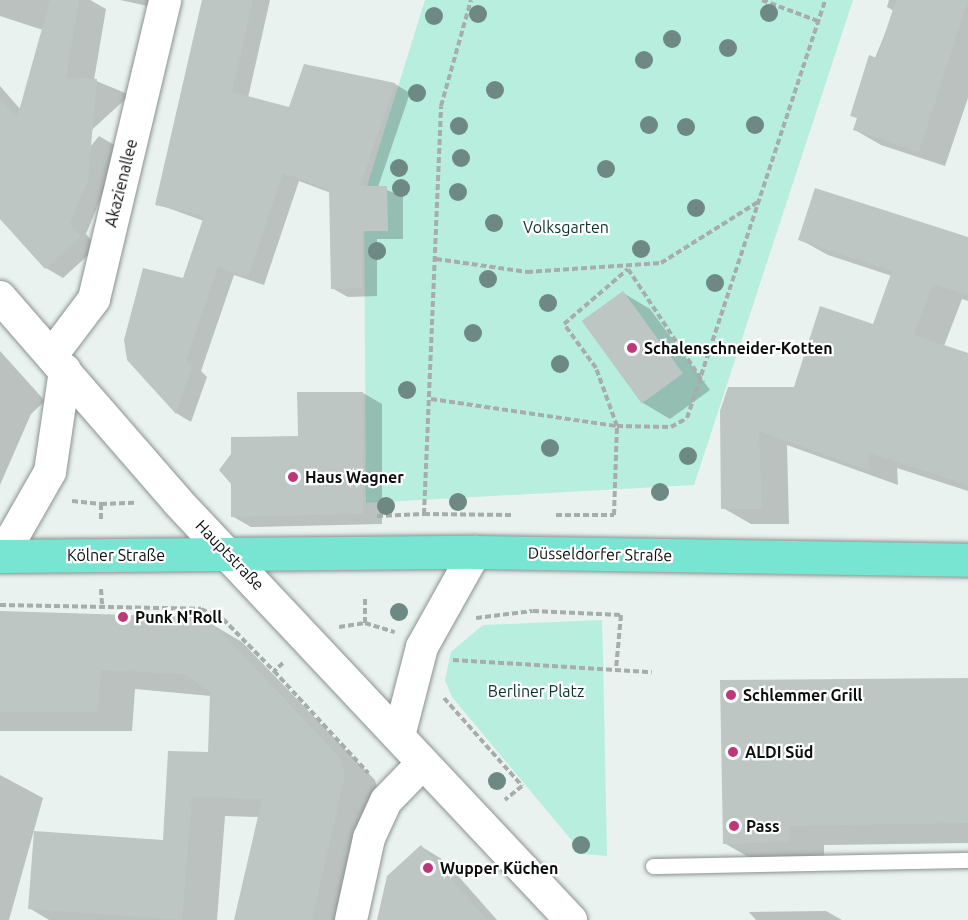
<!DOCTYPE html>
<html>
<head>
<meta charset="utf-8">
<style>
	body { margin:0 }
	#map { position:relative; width:968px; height:920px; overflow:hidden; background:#e9f2ef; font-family:Ubuntu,sans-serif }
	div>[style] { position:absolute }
	.green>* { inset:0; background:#b8eede }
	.shadow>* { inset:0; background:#0003 }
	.building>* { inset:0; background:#bec6c3; transform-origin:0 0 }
	.path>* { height:4px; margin-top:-2px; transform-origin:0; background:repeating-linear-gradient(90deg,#a6adab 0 6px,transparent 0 9px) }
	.roads { filter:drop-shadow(0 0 2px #8b9390) drop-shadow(0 0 2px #8b9390) }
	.service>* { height:15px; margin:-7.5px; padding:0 7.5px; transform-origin:7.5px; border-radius:7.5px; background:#fff }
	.minor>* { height:32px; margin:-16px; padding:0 16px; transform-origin:16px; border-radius:16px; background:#fff }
	.primary>* { height:33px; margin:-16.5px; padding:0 16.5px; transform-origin:16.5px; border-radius:16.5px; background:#77e5d1 }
	.trees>* { width:18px; height:18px; margin:-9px; border-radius:50%; background:#6e8983 }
	.dots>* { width:16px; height:16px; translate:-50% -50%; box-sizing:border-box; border:3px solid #fff; border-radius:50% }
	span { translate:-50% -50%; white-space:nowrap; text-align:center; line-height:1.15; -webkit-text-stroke:4.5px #fff; paint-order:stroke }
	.street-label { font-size:16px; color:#0b0e0d }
	.park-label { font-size:16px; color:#0a332a }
	.poi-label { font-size:16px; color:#0b0e0d; font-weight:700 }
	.left { translate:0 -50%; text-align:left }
</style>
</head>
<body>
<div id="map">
	<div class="green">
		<i style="clip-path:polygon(425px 0,853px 0,694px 485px,366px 503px,364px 196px)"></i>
		<i style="clip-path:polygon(602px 620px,603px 657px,607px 856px,583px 854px,452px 697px,445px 680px,451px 652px,483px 625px)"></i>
	</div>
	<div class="shadow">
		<i style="clip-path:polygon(0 0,90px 0,106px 9px,94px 80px,130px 95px,5px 209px,0 206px,0 86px,21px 110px,43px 30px,0 16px)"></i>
		<i style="clip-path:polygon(120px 0,159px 0,157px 8px)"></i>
		<i style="clip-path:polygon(204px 0,270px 0,248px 98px,290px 109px,305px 65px,395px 84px,410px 93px,378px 187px,403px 196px,403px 239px,377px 239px,377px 296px,348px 297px,332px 288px,331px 193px,299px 181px,264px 285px,234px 275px,201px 371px,207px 377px,191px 422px,176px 413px,128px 359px,184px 279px,204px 221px,157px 204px)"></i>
		<i style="clip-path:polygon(889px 0,968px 0,968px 98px,945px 166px,881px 145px,855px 130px,858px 119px,852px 115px,894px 11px,887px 7px)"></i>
		<i style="clip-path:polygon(99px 136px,121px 149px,86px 234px,97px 247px,63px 278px,46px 268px,48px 199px)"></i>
		<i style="clip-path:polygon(799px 239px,968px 239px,968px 301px,962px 299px,944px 346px,968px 354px,968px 491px,897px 468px,898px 485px,787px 445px,789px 524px,751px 524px,723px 508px,722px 411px,795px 388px,874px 325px,892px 276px,828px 255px)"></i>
		<i style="clip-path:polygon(623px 293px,650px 309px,710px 390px,670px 419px,643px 403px)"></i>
		<i style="clip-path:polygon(0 351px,45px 401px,31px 414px,0 485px)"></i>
		<i style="clip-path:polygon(363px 393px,382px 404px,382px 524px,251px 527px,232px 516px,232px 484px)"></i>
		<i style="clip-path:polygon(0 616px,208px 622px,242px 642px,375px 780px,379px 796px,350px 920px,235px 920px,259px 817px,225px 816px,217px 920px,49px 920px,29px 908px,165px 842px,209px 753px,211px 696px,135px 689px,132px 731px,0 731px)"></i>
		<i style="clip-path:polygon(968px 679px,968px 843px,824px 845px,824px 861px,759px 863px,724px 843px)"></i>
		<i style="clip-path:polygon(0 775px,43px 798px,9px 920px,0 920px)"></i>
		<i style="clip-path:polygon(422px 847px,445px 861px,497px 920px,380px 920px)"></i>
		<i style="clip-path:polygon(826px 911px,842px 920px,756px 920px,749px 912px)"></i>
	</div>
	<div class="building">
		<i style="clip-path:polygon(50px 0,79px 0,66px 77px,97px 79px,88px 180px,70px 224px,81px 236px,45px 269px,0 219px,0 99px,17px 118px)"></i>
		<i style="clip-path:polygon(202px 0,253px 0,232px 92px,289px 107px,304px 64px,395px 83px,360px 186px,387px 186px,388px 231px,362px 231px,362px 288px,331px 289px,329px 190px,283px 173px,248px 277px,218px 267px,186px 361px,192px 367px,176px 414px,127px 360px,124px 340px,143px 268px,183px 278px,204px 216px,155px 205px)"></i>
		<i style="clip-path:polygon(896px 0,968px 0,919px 152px,853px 130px,857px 118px,850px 116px,869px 55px,877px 58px)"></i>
		<i style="clip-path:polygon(815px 188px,968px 237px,968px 295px,933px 284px,914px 335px,968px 353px,968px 485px,869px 453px,870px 471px,759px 431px,762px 509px,721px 509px,720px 411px,728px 387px,794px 387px,820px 306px,873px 324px,892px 271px,798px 240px)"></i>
		<i style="left:623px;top:291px;width:102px;height:51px;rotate:54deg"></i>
		<i style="clip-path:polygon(297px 392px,363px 392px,363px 514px,231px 517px,231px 484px,219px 470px,231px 454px,231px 437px,298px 436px)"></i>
		<i style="clip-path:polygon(0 611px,194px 617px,208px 621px,230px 641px,341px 759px,345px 775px,312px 920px,234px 920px,262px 799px,192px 797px,182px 920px,28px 909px,34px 831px,163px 840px,168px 751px,208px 752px,210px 692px,184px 674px,101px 670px,98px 712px,0 712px)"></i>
		<i style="clip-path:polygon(968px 678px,968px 823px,789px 826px,790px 842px,723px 844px,720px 680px)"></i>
		<i style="clip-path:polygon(421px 845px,487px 920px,377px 920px,387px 876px)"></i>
	</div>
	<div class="path">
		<i style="left:762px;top:0;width:60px;rotate:20.6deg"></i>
		<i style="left:436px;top:259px;width:92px;rotate:8.1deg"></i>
		<i style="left:527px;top:272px;width:134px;rotate:-3.8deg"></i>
		<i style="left:661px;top:263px;width:115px;rotate:-32.2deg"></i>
		<i style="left:628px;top:269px;width:136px;rotate:56.4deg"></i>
		<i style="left:431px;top:399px;width:188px;rotate:8.3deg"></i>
		<i style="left:617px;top:426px;width:54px;rotate:1.1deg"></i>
		<i style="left:671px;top:427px;width:18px;rotate:-29deg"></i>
		<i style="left:687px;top:418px;width:440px;rotate:-71.7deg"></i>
		<i style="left:72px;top:501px;width:29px;rotate:6deg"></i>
		<i style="left:101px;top:504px;width:18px;rotate:90deg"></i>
		<i style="left:101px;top:504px;width:33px;rotate:-2deg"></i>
		<i style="left:424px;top:514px;width:87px;rotate:0.7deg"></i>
		<i style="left:556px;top:515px;width:58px"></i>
		<i style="left:614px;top:515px;width:89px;rotate:-88.1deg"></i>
		<i style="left:617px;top:426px;width:62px;rotate:-109.9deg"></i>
		<i style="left:596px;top:368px;width:54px;rotate:-126deg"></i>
		<i style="left:564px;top:324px;width:84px;rotate:-40.7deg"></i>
		<i style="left:377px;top:516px;width:47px;rotate:-2.4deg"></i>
		<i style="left:424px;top:514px;width:408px;rotate:-87.6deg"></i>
		<i style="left:441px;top:106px;width:110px;rotate:-74.2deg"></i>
		<i style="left:101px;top:589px;width:16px;rotate:86deg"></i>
		<i style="left:0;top:605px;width:201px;rotate:1.1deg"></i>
		<i style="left:201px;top:609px;width:24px;rotate:24deg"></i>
		<i style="left:223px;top:619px;width:73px;rotate:45.6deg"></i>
		<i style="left:476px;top:618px;width:57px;rotate:-7deg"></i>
		<i style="left:533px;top:611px;width:88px;rotate:2.6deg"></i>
		<i style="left:621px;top:615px;width:54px;rotate:95.3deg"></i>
		<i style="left:365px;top:623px;width:25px;rotate:-90deg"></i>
		<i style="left:339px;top:627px;width:26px;rotate:-9deg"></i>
		<i style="left:365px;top:623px;width:31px;rotate:17deg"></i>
		<i style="left:453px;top:660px;width:199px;rotate:3.5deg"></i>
		<i style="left:283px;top:663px;width:12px;rotate:138deg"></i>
		<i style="left:274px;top:671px;width:139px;rotate:47.3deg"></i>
		<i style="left:444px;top:698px;width:118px;rotate:48.4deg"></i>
		<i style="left:522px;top:786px;width:22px;rotate:141deg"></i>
	</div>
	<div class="roads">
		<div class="service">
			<i style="left:653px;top:866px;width:315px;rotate:-1.1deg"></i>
		</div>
		<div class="minor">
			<i style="left:0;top:297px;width:271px;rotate:49deg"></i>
			<i style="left:178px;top:502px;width:574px;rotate:46.77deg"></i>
			<i style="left:52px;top:355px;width:70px;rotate:-53.1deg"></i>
			<i style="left:94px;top:299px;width:307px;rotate:-76.6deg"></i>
			<i style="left:2px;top:556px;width:97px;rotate:-60.3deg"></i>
			<i style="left:50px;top:472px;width:103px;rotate:-81.6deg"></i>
			<i style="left:399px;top:736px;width:92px;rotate:-75.5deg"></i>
			<i style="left:422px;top:647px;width:109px;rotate:-60.8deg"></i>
			<i style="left:351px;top:920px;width:84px;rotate:-77.6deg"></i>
			<i style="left:369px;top:838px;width:41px;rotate:-65.3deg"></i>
			<i style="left:386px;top:801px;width:53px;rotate:-45.8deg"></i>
		</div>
		<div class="primary">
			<i style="left:0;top:556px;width:475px;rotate:-0.5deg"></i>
			<i style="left:475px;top:552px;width:493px;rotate:0.9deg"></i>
		</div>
	</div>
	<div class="trees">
		<i style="left:769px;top:13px"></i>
		<i style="left:478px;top:14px"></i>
		<i style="left:434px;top:16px"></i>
		<i style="left:672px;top:39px"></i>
		<i style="left:728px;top:48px"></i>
		<i style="left:644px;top:60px"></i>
		<i style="left:495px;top:90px"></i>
		<i style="left:417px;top:93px"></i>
		<i style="left:649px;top:125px"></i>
		<i style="left:755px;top:125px"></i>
		<i style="left:459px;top:126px"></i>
		<i style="left:686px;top:127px"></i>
		<i style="left:461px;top:158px"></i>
		<i style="left:399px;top:168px"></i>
		<i style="left:606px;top:169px"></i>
		<i style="left:401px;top:188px"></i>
		<i style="left:458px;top:192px"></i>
		<i style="left:696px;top:208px"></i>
		<i style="left:494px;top:223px"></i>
		<i style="left:641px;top:249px"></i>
		<i style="left:377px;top:251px"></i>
		<i style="left:488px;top:279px"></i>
		<i style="left:715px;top:283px"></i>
		<i style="left:548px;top:303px"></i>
		<i style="left:473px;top:333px"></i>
		<i style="left:560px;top:364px"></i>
		<i style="left:407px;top:390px"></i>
		<i style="left:550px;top:448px"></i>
		<i style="left:688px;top:456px"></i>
		<i style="left:660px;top:492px"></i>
		<i style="left:458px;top:502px"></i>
		<i style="left:386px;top:506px"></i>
		<i style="left:399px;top:612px"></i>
		<i style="left:497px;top:781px"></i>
		<i style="left:581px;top:845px"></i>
	</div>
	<div class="dots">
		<i style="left:632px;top:348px;background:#be3879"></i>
		<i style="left:293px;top:477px;background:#be3879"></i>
		<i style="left:123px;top:617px;background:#be3879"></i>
		<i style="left:731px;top:695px;background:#be3879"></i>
		<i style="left:733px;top:752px;background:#be3879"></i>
		<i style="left:734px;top:826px;background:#be3879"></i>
		<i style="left:428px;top:868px;background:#be3879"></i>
	</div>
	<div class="street-label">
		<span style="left:121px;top:183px;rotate:-76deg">Akazienallee</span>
		<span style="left:600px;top:554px;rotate:1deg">Düsseldorfer Straße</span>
		<span style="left:116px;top:555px">Kölner Straße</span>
		<span style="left:230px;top:555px;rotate:46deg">Hauptstraße</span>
	</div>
	<div class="park-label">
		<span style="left:566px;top:227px">Volksgarten</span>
		<span style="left:536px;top:691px">Berliner Platz</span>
	</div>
	<div class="poi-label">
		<span class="left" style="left:644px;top:348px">Schalenschneider-Kotten</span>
		<span class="left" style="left:305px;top:477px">Haus Wagner</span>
		<span class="left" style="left:135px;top:617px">Punk N'Roll</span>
		<span class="left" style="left:743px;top:695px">Schlemmer Grill</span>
		<span class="left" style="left:745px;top:752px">ALDI Süd</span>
		<span class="left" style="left:746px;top:826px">Pass</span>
		<span class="left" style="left:440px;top:868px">Wupper Küchen</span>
	</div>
</div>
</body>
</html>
